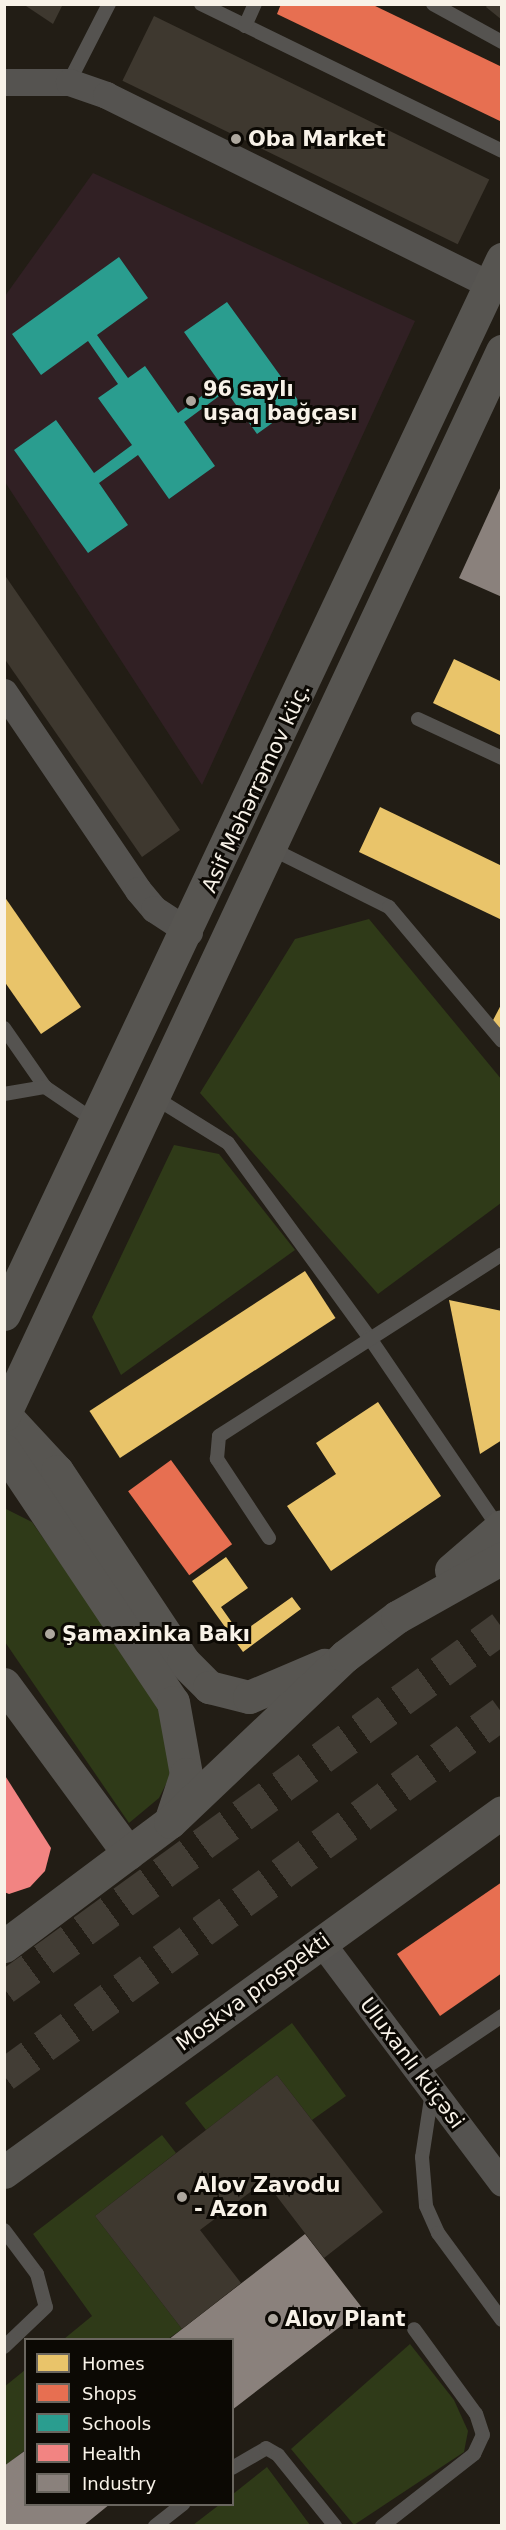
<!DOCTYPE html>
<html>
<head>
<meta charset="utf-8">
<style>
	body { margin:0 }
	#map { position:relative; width:506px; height:2530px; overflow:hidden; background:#221d15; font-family:"DejaVu Sans",sans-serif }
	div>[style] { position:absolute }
	.education>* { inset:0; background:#312024 }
	.green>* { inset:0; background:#2f3a18 }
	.homes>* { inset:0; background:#e9c46a; transform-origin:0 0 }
	.shops>* { inset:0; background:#e76f51; transform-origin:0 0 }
	.schools>* { inset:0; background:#2a9d8f }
	.health>* { inset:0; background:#f28482 }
	.industry>* { inset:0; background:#8a817c }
	.building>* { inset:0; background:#3e382f; transform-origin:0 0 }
	.highway-tunnel>* { height:33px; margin-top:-16.5px; transform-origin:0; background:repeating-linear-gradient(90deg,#423d35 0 33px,transparent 0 49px) }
	.lane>* { height:14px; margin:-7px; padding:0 7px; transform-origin:7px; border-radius:7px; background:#555350 }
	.street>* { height:27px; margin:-13.5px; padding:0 13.5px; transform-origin:13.5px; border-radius:13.5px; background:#555350 }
	.secondary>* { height:33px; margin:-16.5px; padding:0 16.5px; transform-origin:16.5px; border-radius:16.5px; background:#575551 }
	.dots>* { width:16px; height:16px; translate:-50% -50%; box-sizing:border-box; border:3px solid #0c0904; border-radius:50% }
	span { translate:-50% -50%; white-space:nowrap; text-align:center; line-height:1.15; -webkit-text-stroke:6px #0c0904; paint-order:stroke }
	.poi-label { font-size:21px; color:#f8f2e8; font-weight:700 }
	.left { translate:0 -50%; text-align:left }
	.street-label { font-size:21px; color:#f8f2e8 }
	.frame { position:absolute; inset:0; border:6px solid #f8f2e8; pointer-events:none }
	.legend { position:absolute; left:24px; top:2338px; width:210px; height:168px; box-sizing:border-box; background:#0c0904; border:2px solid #6a665f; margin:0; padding:8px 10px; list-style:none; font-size:18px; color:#f8f2e8 }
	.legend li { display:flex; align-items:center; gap:12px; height:30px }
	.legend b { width:30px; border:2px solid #6a665f }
</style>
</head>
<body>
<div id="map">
	<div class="education">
		<i style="clip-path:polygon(93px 173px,415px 321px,202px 785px,5px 482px,5px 296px)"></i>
	</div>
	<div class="green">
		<i style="clip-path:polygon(369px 919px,502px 1080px,501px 1203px,378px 1294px,200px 1093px,295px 939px)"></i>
		<i style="clip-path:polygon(174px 1145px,219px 1154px,295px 1250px,121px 1375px,92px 1317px)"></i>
		<i style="clip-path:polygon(4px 1508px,32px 1522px,150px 1691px,167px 1728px,170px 1776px,159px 1798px,129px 1823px,5px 1642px)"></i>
		<i style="clip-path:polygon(292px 2023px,346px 2096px,312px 2120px,277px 2075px,206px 2130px,185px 2103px)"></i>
		<i style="clip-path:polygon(162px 2135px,176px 2153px,95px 2216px,182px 2329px,168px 2339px,64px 2339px,92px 2316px,33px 2234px)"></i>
		<i style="clip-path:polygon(410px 2344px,454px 2400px,468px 2431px,464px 2452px,354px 2525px,291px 2449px)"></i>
		<i style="clip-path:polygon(25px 2370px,25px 2450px,5px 2466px,4px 2387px)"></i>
		<i style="clip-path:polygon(267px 2467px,310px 2525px,193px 2525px,219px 2505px,232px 2504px,233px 2494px)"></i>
	</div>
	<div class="homes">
		<i style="clip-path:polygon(454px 659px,502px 682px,502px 736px,433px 703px)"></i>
		<i style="clip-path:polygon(380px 807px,502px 866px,502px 920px,359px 852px)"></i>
		<i style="clip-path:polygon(4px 896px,81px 1007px,41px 1034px,4px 981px)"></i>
		<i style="clip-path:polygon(502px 1003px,502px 1029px,491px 1024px)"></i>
		<i style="left:305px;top:1271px;width:56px;height:257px;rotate:57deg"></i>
		<i style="clip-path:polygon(449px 1300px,502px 1311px,502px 1440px,480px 1454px)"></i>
		<i style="clip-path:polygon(378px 1402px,441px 1496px,331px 1571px,287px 1506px,336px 1474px,316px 1443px)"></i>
		<i style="clip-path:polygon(226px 1557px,248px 1588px,221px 1607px,240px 1634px,292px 1597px,301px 1609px,243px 1652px,192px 1581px)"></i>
	</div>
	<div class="shops">
		<i style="clip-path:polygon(281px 4px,371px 4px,502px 67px,502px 122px,277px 14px)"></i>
		<i style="left:171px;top:1460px;width:104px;height:53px;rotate:54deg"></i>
		<i style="clip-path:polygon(502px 1882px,502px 1973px,440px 2016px,397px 1954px)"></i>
	</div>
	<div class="schools">
		<i style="clip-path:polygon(119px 257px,148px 298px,97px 335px,128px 378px,145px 366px,178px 413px,220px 383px,184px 332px,227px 302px,300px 403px,257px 434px,226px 391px,184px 422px,215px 466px,169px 499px,138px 455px,99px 483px,128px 525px,88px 553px,14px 450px,56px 420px,94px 473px,132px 445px,98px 398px,118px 384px,88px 341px,41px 375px,12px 334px)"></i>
	</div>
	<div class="health">
		<i style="clip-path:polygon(4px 1774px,51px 1848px,45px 1871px,30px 1887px,9px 1894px,4px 1892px)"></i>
	</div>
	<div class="industry">
		<i style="clip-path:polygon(502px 484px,502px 597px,459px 578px)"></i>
		<i style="clip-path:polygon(305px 2234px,363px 2309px,232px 2410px,232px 2340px,168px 2340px)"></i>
		<i style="clip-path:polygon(26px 2450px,26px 2504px,110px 2504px,83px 2526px,4px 2526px,4px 2466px)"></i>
	</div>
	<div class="building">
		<i style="clip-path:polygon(23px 4px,63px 4px,53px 24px)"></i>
		<i style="clip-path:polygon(488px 4px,502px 4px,502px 20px,486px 7px)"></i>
		<i style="left:154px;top:16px;width:373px;height:72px;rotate:26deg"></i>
		<i style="clip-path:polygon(4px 574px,180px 830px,142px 857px,4px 658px)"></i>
		<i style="clip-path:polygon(277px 2075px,383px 2212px,324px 2258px,265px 2181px,200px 2230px,241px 2283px,182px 2329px,95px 2216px)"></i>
	</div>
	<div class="highway-tunnel">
		<i style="left:4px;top:1988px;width:615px;rotate:-35.94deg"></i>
		<i style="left:4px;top:2075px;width:616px;rotate:-36.01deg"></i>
	</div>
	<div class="lane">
		<i style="left:201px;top:4px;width:335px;rotate:26deg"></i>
		<i style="left:433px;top:4px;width:79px;rotate:28.8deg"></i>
		<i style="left:245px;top:26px;width:24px;rotate:-66deg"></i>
		<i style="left:69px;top:82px;width:88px;rotate:-62.9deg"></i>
		<i style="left:418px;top:719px;width:93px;rotate:24.9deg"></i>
		<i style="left:270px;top:848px;width:133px;rotate:26.4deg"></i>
		<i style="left:389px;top:907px;width:175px;rotate:49.9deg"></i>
		<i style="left:4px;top:1028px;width:72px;rotate:55.2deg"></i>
		<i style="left:45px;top:1087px;width:60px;rotate:34.2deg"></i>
		<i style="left:4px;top:1094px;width:42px;rotate:-9.7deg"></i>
		<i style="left:154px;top:1097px;width:87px;rotate:31.9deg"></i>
		<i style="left:228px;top:1143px;width:240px;rotate:54deg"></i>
		<i style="left:369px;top:1337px;width:231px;rotate:55.8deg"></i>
		<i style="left:269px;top:1538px;width:95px;rotate:-123.4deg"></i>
		<i style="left:217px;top:1459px;width:23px;rotate:-85deg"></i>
		<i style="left:219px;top:1436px;width:336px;rotate:-32.7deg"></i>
		<i style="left:419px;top:2072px;width:100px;rotate:-34deg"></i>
		<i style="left:432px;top:2092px;width:66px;rotate:98.7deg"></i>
		<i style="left:422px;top:2157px;width:49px;rotate:85.3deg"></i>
		<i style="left:426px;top:2206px;width:30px;rotate:66deg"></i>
		<i style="left:438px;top:2233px;width:108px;rotate:53.7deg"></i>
		<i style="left:4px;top:2230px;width:55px;rotate:53.1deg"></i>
		<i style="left:37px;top:2274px;width:34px;rotate:75deg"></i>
		<i style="left:46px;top:2307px;width:58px;rotate:136.4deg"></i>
		<i style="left:232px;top:2468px;width:39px;rotate:-30deg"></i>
		<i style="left:266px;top:2448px;width:14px;rotate:30deg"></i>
		<i style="left:278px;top:2455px;width:91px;rotate:51.2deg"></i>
		<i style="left:155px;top:2526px;width:36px;rotate:-38deg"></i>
		<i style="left:382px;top:2526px;width:117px;rotate:-38deg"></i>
		<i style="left:474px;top:2454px;width:21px;rotate:-65deg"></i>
		<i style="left:483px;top:2435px;width:22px;rotate:-108deg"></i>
		<i style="left:476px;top:2414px;width:105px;rotate:-126.1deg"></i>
	</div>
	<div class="street">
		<i style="left:4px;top:82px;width:65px"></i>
		<i style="left:69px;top:82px;width:39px;rotate:19deg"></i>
		<i style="left:106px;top:95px;width:428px;rotate:26.3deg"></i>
		<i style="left:4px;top:692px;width:239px;rotate:55.9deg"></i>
		<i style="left:138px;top:890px;width:25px;rotate:50deg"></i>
		<i style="left:154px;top:909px;width:42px;rotate:33.3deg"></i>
		<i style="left:321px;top:1942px;width:301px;rotate:53.1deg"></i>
	</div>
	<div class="secondary">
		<i style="left:4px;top:1314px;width:1167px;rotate:-64.73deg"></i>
		<i style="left:4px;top:1414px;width:78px;rotate:47.1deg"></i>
		<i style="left:57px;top:1471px;width:228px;rotate:56.4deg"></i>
		<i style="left:183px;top:1661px;width:37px;rotate:45deg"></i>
		<i style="left:209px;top:1687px;width:41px;rotate:14deg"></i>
		<i style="left:249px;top:1697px;width:82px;rotate:-23.1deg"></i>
		<i style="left:4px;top:1415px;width:1175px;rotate:-64.92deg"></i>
		<i style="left:4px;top:1450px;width:303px;rotate:56.2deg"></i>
		<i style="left:173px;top:1702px;width:73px;rotate:79.8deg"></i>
		<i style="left:186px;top:1774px;width:44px;rotate:108.4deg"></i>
		<i style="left:451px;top:1570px;width:67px;rotate:-40.8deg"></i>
		<i style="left:4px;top:1684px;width:210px;rotate:53.7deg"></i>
		<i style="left:4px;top:1946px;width:207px;rotate:-36.8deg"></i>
		<i style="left:170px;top:1822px;width:241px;rotate:-43.5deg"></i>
		<i style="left:345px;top:1656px;width:65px;rotate:-36.9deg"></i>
		<i style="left:397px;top:1617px;width:120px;rotate:-29.3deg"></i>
		<i style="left:4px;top:2172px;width:614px;rotate:-35.86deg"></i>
	</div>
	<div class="dots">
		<i style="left:236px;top:139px;background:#ada79e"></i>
		<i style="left:191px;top:401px;background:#ada79e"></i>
		<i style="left:50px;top:1634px;background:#ada79e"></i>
		<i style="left:182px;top:2197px;background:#ada79e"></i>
		<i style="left:273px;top:2319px;background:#ada79e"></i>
	</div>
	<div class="poi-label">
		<span class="left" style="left:248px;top:139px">Oba Market</span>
		<span class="left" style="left:203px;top:401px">96 saylı<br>uşaq bağçası</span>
		<span class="left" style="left:62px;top:1634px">Şamaxinka Bakı</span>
		<span class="left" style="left:194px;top:2197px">Alov Zavodu<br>- Azon</span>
		<span class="left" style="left:285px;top:2319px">Alov Plant</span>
	</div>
	<div class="street-label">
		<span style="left:256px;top:788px;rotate:-65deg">Asif Məhərrəmov küç.</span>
		<span style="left:253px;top:1992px;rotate:-36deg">Moskva prospekti</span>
		<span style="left:412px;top:2063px;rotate:53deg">Uluxanlı küçəsi</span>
	</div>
	<div class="frame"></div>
	<ul class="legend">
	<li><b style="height:16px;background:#e9c46a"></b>Homes</li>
	<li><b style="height:16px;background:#e76f51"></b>Shops</li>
	<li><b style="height:16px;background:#2a9d8f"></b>Schools</li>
	<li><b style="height:16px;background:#f28482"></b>Health</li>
	<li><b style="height:16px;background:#8a817c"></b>Industry</li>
	</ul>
</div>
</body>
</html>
